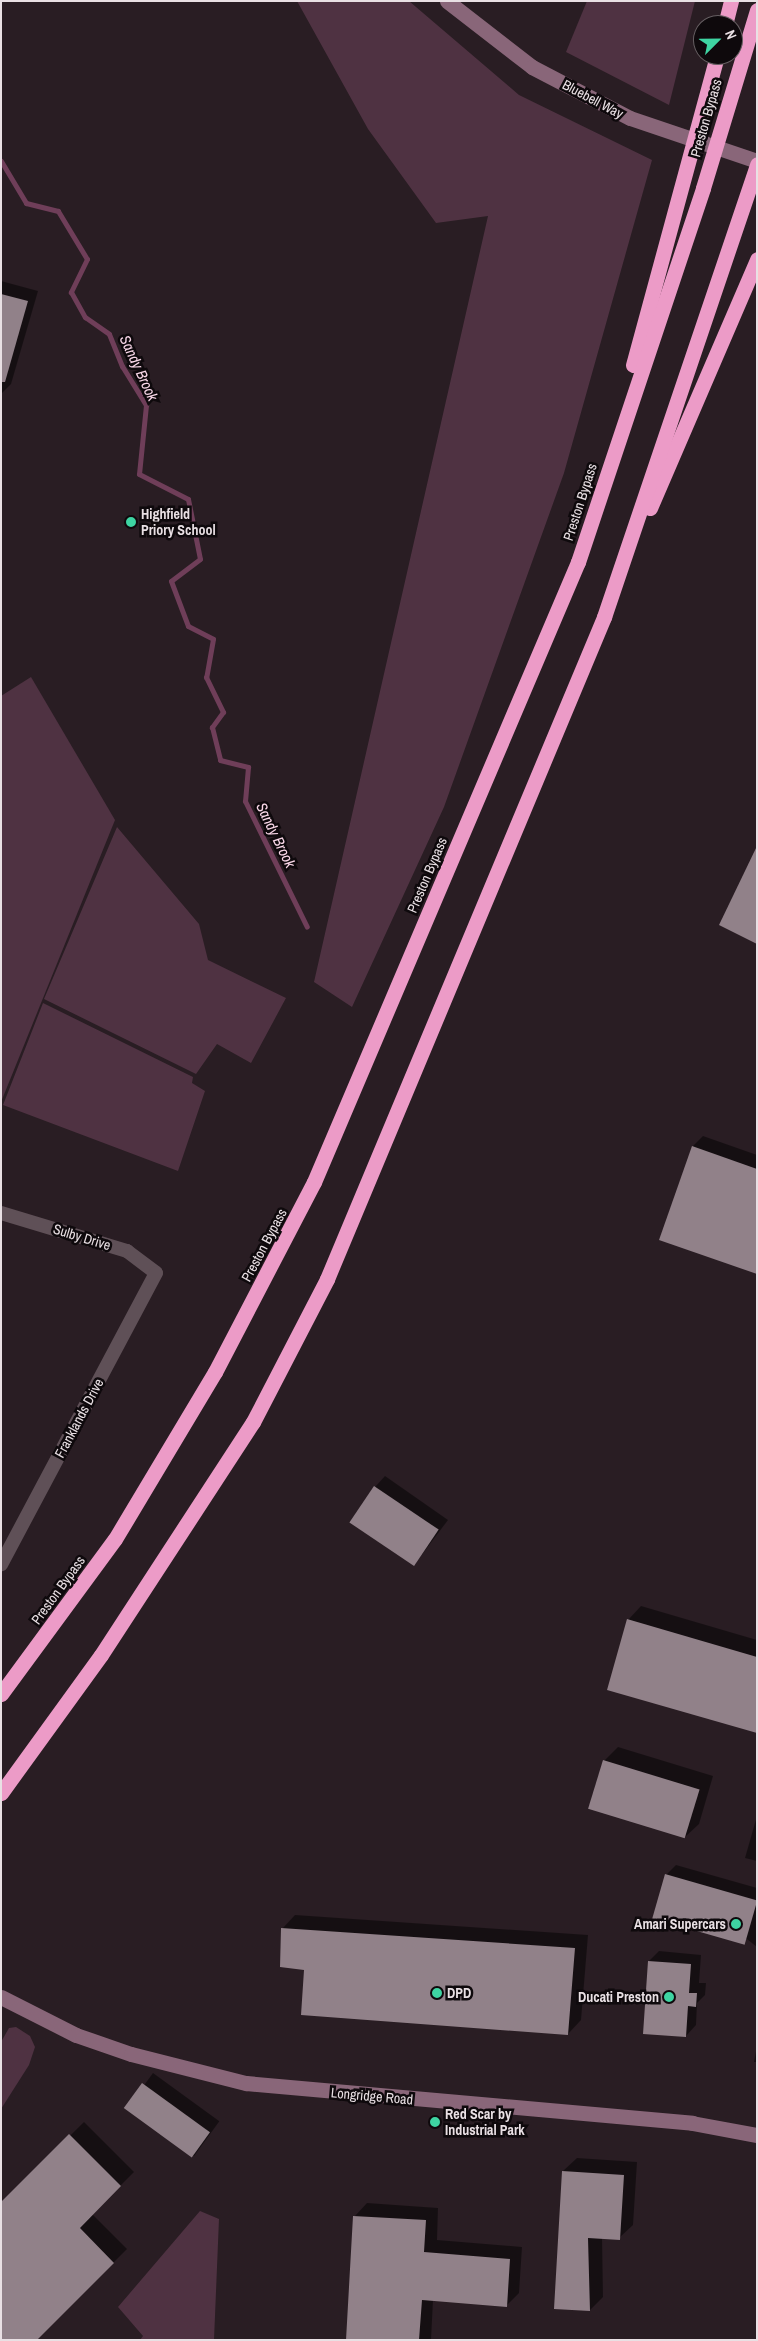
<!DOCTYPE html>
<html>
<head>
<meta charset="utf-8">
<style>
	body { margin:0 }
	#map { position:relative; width:758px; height:2341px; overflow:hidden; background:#291d23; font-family:"Archivo Narrow",sans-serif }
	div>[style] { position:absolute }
	.green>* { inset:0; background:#4f3242 }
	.shadow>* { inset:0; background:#0007; transform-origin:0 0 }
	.stream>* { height:5px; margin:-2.5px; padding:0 2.5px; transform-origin:2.5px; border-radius:2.5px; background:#6f3e59 }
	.building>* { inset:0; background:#918189; transform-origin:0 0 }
	.street>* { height:14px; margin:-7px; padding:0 7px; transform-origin:7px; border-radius:7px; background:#5f5057 }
	.secondary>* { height:15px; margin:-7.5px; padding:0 7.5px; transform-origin:7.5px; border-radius:7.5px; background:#896679 }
	.highway>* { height:15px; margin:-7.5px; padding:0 7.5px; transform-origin:7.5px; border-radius:7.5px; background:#ec9bc7 }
	.dots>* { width:14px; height:14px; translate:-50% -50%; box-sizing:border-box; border:2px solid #0e090c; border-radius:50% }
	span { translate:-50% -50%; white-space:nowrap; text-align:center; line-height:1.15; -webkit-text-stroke:5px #0e090c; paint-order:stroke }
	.street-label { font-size:14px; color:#e9e0e4 }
	.poi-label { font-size:14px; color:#e9e0e4; font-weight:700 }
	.left { translate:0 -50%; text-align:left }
	.right { translate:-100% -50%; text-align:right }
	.water-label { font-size:15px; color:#f9d7e8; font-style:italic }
	.frame { position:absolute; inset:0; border:2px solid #e9e0e4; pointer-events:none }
	.north { position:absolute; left:693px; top:15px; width:50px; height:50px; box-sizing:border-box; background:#0e090c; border:1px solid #665f62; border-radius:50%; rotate:67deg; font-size:14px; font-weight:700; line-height:20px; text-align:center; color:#e9e0e4 }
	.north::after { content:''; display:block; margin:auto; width:18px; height:22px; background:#3ed4a2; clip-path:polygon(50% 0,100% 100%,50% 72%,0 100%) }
</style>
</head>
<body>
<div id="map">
	<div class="green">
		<i style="clip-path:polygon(297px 1px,409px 1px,519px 95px,652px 160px,564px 473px,444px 807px,352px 1007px,314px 982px,488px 216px,436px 223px,368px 129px)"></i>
		<i style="clip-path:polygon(587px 1px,695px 1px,669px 105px,566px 52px)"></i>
		<i style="clip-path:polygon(31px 677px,115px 820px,1px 1102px,1px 696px)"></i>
		<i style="clip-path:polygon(117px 827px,199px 924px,208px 960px,286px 998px,251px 1063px,217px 1044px,196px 1074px,44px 999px)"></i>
		<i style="clip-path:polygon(43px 1003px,193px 1077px,192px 1083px,205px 1091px,178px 1171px,3px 1105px)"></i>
		<i style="clip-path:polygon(16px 2027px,30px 2036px,35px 2047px,29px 2065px,1px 2109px,1px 2042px,9px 2028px)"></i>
		<i style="clip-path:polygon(200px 2211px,219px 2219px,214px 2340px,140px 2340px,143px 2336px,118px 2307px)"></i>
	</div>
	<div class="shadow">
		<i style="clip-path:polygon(1px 281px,38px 291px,11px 384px,1px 394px)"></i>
		<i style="clip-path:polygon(703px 1136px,757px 1155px,757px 1273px,693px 1146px)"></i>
		<i style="clip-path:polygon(385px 1476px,448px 1520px,414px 1565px,375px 1487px)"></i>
		<i style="clip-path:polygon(641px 1606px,757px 1640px,757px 1732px,628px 1620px)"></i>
		<i style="clip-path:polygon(618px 1747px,713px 1776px,699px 1824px,685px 1837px,604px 1761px)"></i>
		<i style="clip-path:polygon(757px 1816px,757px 1861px,745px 1858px)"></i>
		<i style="clip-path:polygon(676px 1865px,757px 1888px,757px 1947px,666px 1875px)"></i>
		<i style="clip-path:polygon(295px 1915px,588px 1935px,581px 2020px,568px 2034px,305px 1969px,282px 1929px)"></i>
		<i style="clip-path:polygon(659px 1951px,701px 1955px,699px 1983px,706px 1983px,705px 1995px,697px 2003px,696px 2025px,686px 2036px,649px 1961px)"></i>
		<i style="clip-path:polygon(757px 2046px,757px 2062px,754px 2062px)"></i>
		<i style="left:153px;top:2073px;width:82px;height:43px;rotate:36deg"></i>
		<i style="clip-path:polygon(84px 2122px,134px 2172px,92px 2214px,127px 2249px,36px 2340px,1px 2204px)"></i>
		<i style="clip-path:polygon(577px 2158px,637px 2162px,633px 2225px,619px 2238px,602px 2237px,603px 2297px,590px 2310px,563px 2171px)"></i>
		<i style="clip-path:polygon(367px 2203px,438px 2208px,437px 2240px,522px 2247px,519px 2293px,506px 2306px,433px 2300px,431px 2340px,347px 2340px,355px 2216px)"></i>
	</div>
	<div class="stream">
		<i style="left:1px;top:161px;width:49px;rotate:59.2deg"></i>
		<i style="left:26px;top:203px;width:33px;rotate:14deg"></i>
		<i style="left:58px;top:211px;width:56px;rotate:58.9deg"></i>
		<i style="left:87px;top:259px;width:37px;rotate:116deg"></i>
		<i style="left:71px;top:292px;width:29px;rotate:61deg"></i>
		<i style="left:85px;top:317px;width:29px;rotate:35deg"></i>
		<i style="left:109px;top:334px;width:35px;rotate:68deg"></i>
		<i style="left:122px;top:366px;width:46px;rotate:58.4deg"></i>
		<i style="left:146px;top:405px;width:69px;rotate:95.8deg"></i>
		<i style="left:139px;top:474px;width:55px;rotate:27deg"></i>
		<i style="left:188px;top:499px;width:61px;rotate:78.7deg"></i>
		<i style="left:200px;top:559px;width:36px;rotate:143deg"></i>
		<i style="left:171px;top:581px;width:48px;rotate:69.3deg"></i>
		<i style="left:188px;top:626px;width:28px;rotate:27deg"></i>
		<i style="left:213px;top:639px;width:39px;rotate:100deg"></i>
		<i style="left:206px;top:677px;width:39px;rotate:64deg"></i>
		<i style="left:223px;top:712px;width:19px;rotate:126deg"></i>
		<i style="left:212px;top:727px;width:34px;rotate:76deg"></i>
		<i style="left:220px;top:760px;width:29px;rotate:14deg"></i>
		<i style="left:248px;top:767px;width:34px;rotate:95deg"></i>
		<i style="left:245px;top:801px;width:140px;rotate:63.8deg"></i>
	</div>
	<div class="building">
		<i style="clip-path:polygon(1px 294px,28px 301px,5px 382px,1px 382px)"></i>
		<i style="clip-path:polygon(757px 846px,757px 944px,719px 925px)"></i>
		<i style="clip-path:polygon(692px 1146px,757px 1169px,757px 1274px,659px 1240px)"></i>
		<i style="left:374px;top:1486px;width:78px;height:44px;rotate:34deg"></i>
		<i style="clip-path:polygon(627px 1619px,757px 1657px,757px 1733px,607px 1690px)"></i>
		<i style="left:603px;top:1760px;width:101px;height:51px;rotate:17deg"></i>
		<i style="left:665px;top:1874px;width:96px;height:46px;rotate:16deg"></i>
		<i style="clip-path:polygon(281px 1928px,575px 1948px,568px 2035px,301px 2015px,304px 1970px,280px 1967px)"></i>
		<i style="clip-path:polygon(648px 1961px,691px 1964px,689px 1993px,697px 1993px,696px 2007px,688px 2006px,686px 2037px,643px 2034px)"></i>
		<i style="left:142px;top:2083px;width:84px;height:31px;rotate:36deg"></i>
		<i style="clip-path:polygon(69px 2134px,121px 2186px,80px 2228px,114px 2263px,37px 2340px,1px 2340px,1px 2202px)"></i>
		<i style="clip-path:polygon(562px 2171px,624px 2175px,620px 2240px,588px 2238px,590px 2311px,554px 2309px)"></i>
		<i style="clip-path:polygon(353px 2216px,426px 2220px,424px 2252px,510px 2259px,507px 2307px,422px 2300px,419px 2340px,346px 2340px)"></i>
	</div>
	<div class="street">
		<i style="left:1px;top:1213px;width:132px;rotate:16.8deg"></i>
		<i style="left:127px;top:1251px;width:36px;rotate:37deg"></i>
		<i style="left:156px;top:1273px;width:330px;rotate:118deg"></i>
	</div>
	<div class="secondary">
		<i style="left:447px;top:1px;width:108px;rotate:37.8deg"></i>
		<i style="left:532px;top:67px;width:110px;rotate:27.5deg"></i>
		<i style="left:630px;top:118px;width:134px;rotate:18.7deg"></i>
		<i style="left:1px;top:1997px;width:84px;rotate:26.9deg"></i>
		<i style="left:76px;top:2035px;width:58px;rotate:19.1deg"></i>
		<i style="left:131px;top:2054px;width:119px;rotate:14.2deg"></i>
		<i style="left:246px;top:2083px;width:448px;rotate:5.1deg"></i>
		<i style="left:692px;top:2123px;width:66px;rotate:10.5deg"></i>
	</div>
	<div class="highway">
		<i style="left:725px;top:25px;width:25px;rotate:-76deg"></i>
		<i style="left:633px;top:365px;width:321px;rotate:-74.8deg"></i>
		<i style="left:650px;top:508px;width:271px;rotate:-66.7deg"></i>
		<i style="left:1px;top:1694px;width:192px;rotate:-53.7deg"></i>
		<i style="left:115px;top:1539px;width:195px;rotate:-59.1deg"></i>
		<i style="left:215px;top:1372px;width:214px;rotate:-62.5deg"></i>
		<i style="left:314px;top:1182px;width:674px;rotate:-66.94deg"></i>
		<i style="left:578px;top:562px;width:394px;rotate:-71.5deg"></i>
		<i style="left:703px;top:188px;width:186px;rotate:-73.1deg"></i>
		<i style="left:1px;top:1793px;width:170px;rotate:-54.1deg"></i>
		<i style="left:101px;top:1655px;width:278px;rotate:-56.9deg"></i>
		<i style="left:253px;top:1422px;width:161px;rotate:-62.6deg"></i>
		<i style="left:327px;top:1279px;width:718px;rotate:-67.29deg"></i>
		<i style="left:604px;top:617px;width:478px;rotate:-71.3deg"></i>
	</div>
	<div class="dots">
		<i style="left:131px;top:522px;background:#3ed4a2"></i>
		<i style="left:736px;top:1924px;background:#3ed4a2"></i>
		<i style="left:437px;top:1993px;background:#3ed4a2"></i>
		<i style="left:669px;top:1997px;background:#3ed4a2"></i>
		<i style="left:435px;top:2122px;background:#3ed4a2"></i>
	</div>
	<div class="street-label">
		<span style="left:593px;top:99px;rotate:28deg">Bluebell Way</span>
		<span style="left:706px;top:118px;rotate:-74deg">Preston Bypass</span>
		<span style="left:580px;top:502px;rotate:-72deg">Preston Bypass</span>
		<span style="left:427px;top:875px;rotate:-67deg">Preston Bypass</span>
		<span style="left:82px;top:1237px;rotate:17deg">Sulby Drive</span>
		<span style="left:264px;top:1245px;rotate:-62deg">Preston Bypass</span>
		<span style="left:79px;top:1418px;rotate:-62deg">Franklands Drive</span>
		<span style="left:58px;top:1590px;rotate:-54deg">Preston Bypass</span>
		<span style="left:372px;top:2096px;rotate:5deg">Longridge Road</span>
	</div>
	<div class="poi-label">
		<span class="left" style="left:141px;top:522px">Highfield<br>Priory School</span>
		<span class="right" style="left:726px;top:1924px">Amari Supercars</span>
		<span class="left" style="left:447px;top:1993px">DPD</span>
		<span class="right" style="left:659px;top:1997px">Ducati Preston</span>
		<span class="left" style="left:445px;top:2122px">Red Scar by<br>Industrial Park</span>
	</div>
	<div class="water-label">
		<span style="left:139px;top:368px;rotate:65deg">Sandy Brook</span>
		<span style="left:276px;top:835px;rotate:64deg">Sandy Brook</span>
	</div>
	<div class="frame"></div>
	<div class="north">N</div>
</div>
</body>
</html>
